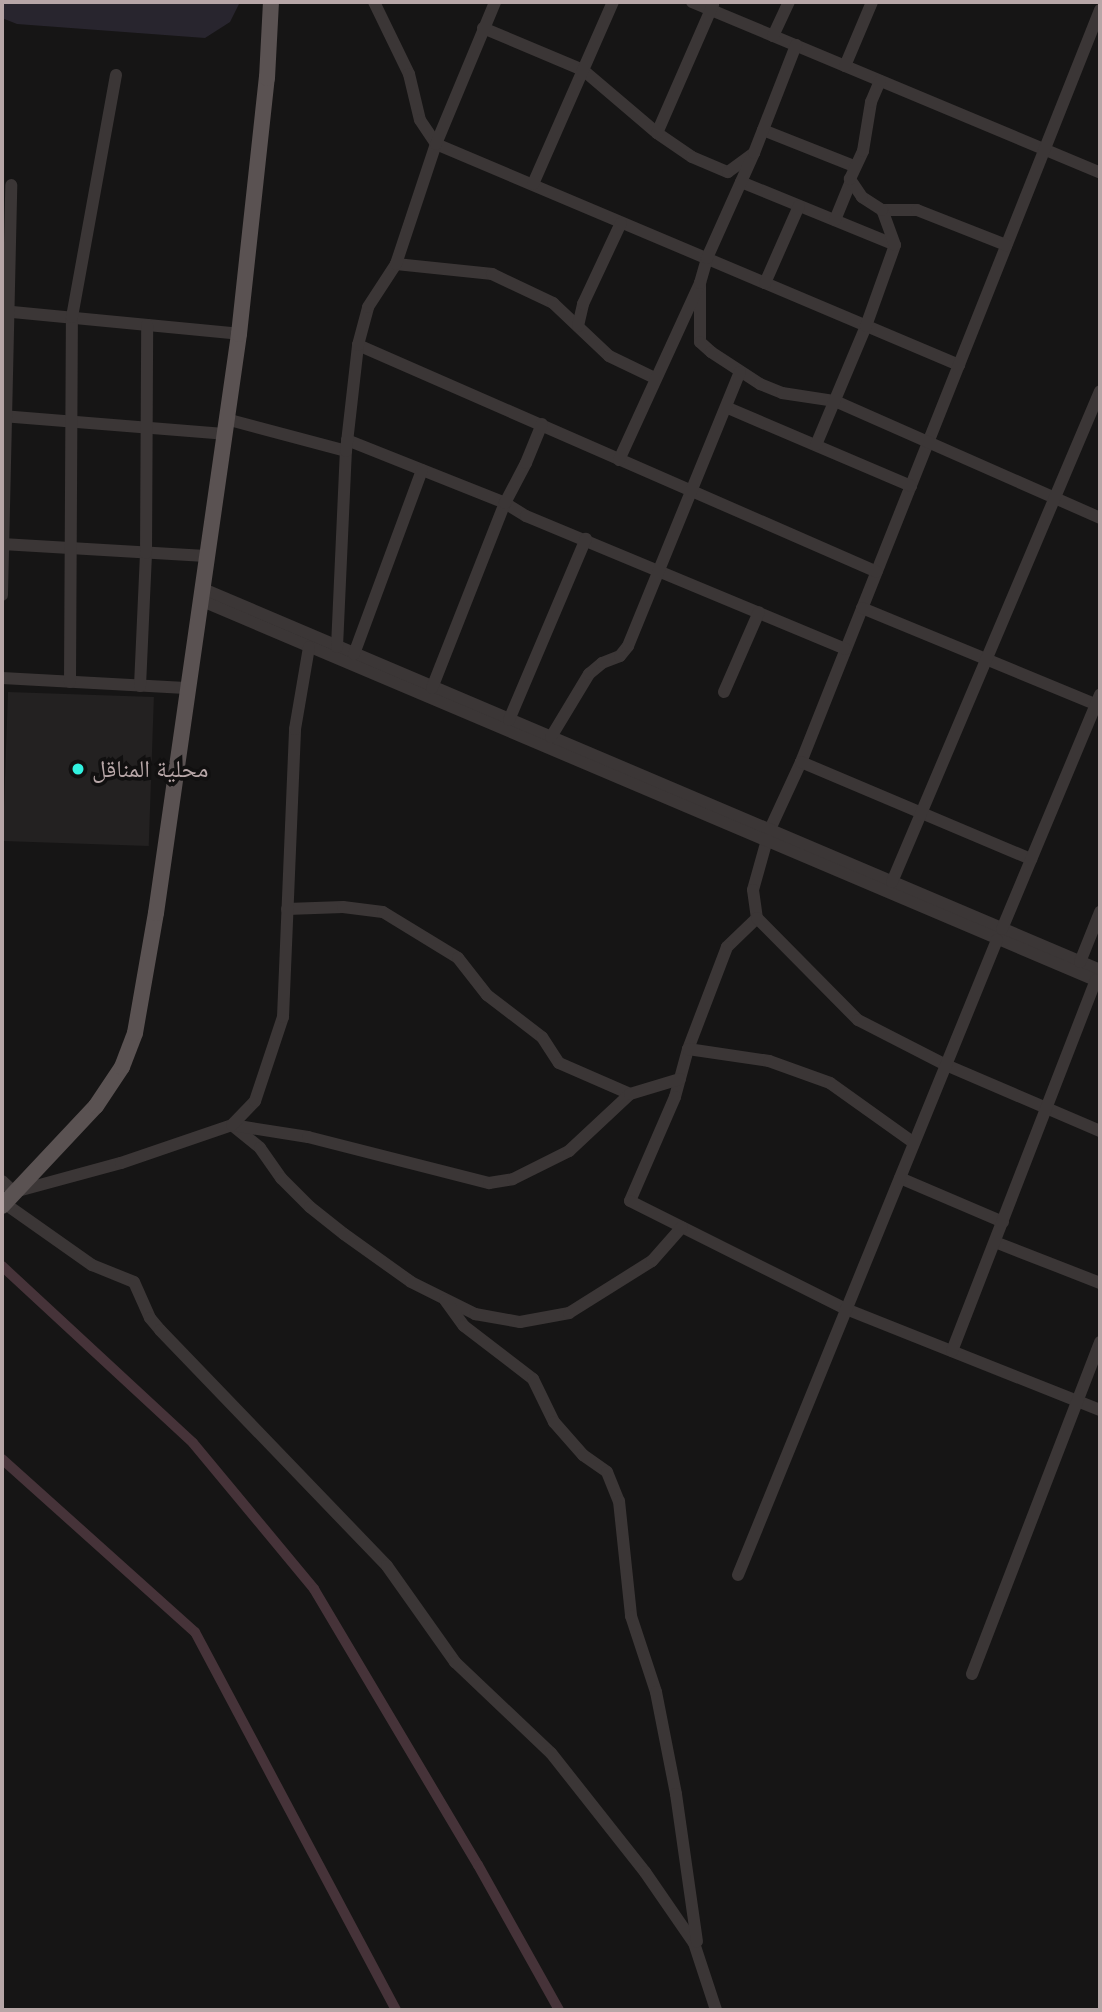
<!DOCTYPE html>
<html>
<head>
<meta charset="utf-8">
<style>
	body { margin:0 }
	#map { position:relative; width:1102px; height:2012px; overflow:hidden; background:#161515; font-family:"Space Grotesk","Noto Naskh Arabic",sans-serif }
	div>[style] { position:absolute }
	.built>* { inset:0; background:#232121; transform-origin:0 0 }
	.green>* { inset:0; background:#28252e }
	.canal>* { height:10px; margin:-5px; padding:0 5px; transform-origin:5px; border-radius:5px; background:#463339 }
	.minor>* { height:12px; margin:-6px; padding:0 6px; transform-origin:6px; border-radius:6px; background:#3b3636 }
	.major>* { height:16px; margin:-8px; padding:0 8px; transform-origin:8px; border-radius:8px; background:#5a5252 }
	.dots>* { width:19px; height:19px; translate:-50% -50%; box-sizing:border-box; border:4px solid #111010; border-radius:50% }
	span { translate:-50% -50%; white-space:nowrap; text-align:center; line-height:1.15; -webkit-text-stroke:7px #111010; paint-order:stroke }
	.poi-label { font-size:24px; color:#b7a6a7 }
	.left { translate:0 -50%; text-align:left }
	.frame { position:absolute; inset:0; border:4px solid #b7a6a7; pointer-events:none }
</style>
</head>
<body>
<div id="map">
	<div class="built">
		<i style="left:8px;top:692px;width:146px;height:149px;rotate:2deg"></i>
	</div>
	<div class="green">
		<i style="clip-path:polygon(2px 2px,172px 3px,240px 2px,230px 22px,205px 38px,17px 24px,2px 18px)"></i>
	</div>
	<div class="canal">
		<i style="left:2px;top:1266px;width:260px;rotate:42.8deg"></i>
		<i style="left:193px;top:1443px;width:190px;rotate:50.3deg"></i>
		<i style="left:314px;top:1589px;width:321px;rotate:59.3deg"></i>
		<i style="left:478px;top:1865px;width:166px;rotate:60.8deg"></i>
		<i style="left:2px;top:1459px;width:259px;rotate:41.9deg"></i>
		<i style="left:195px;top:1632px;width:428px;rotate:62deg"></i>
	</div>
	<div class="minor">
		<i style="left:374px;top:2px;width:80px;rotate:64.1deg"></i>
		<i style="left:409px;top:74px;width:47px;rotate:76.6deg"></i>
		<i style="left:420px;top:120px;width:29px;rotate:56deg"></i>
		<i style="left:436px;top:144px;width:568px;rotate:22.91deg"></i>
		<i style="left:692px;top:2px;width:442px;rotate:22.7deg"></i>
		<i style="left:1100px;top:10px;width:809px;rotate:111.68deg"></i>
		<i style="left:801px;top:762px;width:74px;rotate:114.8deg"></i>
		<i style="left:770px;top:829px;width:63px;rotate:105.6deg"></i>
		<i style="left:753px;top:890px;width:28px;rotate:82deg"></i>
		<i style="left:757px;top:918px;width:42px;rotate:136deg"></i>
		<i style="left:727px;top:947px;width:109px;rotate:110.9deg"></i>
		<i style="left:688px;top:1049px;width:50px;rotate:105.2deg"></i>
		<i style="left:675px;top:1097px;width:113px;rotate:113.4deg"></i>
		<i style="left:630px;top:1201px;width:241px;rotate:26.6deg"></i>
		<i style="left:846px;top:1309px;width:273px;rotate:21.7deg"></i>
		<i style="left:483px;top:28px;width:108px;rotate:22.8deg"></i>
		<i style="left:583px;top:70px;width:97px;rotate:40.4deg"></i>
		<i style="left:657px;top:133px;width:42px;rotate:34.4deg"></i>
		<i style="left:692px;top:157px;width:39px;rotate:23deg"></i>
		<i style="left:728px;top:172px;width:32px;rotate:-36deg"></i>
		<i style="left:773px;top:36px;width:38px;rotate:-65deg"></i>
		<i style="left:845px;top:66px;width:69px;rotate:-67.1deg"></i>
		<i style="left:763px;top:130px;width:98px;rotate:21.6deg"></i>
		<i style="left:657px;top:133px;width:140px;rotate:-66.4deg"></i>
		<i style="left:741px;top:182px;width:166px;rotate:22.2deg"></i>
		<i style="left:533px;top:184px;width:199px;rotate:-66.3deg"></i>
		<i style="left:882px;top:210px;width:35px"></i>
		<i style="left:917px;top:210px;width:96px;rotate:21.5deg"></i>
		<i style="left:835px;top:220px;width:42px;rotate:-67.7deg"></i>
		<i style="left:396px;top:264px;width:97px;rotate:5.9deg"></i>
		<i style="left:492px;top:274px;width:68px;rotate:25.4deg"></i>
		<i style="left:553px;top:303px;width:77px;rotate:43.4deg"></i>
		<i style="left:609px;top:356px;width:51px;rotate:25.6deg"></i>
		<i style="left:700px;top:283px;width:59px;rotate:90deg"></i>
		<i style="left:700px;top:342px;width:15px;rotate:42deg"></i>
		<i style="left:711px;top:352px;width:59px;rotate:33.1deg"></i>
		<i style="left:760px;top:384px;width:24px;rotate:22deg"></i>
		<i style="left:782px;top:393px;width:54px;rotate:8.6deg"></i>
		<i style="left:835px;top:401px;width:290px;rotate:23.8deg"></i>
		<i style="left:765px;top:283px;width:84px;rotate:-66.2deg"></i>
		<i style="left:2px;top:311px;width:238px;rotate:5.5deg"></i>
		<i style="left:578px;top:326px;width:23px;rotate:-77deg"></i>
		<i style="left:583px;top:304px;width:89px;rotate:-64.9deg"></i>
		<i style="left:358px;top:345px;width:566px;rotate:23.62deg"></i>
		<i style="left:728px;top:408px;width:199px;rotate:23.1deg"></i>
		<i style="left:2px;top:416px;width:223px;rotate:4.6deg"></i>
		<i style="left:226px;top:419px;width:124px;rotate:14.9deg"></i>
		<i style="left:347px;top:440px;width:170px;rotate:21.7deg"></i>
		<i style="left:505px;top:503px;width:25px;rotate:32deg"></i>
		<i style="left:526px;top:516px;width:346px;rotate:22.6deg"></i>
		<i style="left:816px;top:445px;width:129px;rotate:-67.2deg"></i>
		<i style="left:866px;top:326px;width:86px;rotate:-70.3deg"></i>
		<i style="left:895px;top:245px;width:37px;rotate:-110deg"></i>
		<i style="left:882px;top:210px;width:24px;rotate:-147deg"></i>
		<i style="left:862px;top:197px;width:22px;rotate:-124deg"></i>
		<i style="left:850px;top:179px;width:31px;rotate:-65deg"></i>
		<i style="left:863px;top:151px;width:50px;rotate:-80.7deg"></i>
		<i style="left:871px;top:102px;width:23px;rotate:-67deg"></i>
		<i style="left:619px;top:460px;width:195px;rotate:-65.4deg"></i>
		<i style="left:700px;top:283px;width:26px;rotate:-74deg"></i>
		<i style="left:707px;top:258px;width:115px;rotate:-65.9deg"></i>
		<i style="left:754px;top:153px;width:116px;rotate:-68.7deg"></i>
		<i style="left:2px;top:544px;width:204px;rotate:3.4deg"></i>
		<i style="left:201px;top:588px;width:977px;rotate:23.02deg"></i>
		<i style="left:2px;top:595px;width:410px;rotate:-88.7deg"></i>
		<i style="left:200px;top:600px;width:978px;rotate:23deg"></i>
		<i style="left:862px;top:608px;width:257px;rotate:22.4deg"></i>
		<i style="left:337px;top:647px;width:196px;rotate:-87.4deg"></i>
		<i style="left:346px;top:451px;width:107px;rotate:-83.5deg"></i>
		<i style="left:358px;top:345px;width:39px;rotate:-75deg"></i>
		<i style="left:368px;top:307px;width:51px;rotate:-56.9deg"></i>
		<i style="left:396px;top:264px;width:126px;rotate:-71.6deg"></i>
		<i style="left:436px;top:144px;width:154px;rotate:-67.4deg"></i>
		<i style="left:354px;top:654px;width:196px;rotate:-69.7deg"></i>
		<i style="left:2px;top:678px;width:184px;rotate:3.1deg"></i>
		<i style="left:70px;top:682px;width:365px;rotate:-89.7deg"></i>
		<i style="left:72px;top:317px;width:246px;rotate:-79.7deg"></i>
		<i style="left:140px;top:686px;width:133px;rotate:-87.4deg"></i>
		<i style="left:146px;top:553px;width:228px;rotate:-89.7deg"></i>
		<i style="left:432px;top:688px;width:199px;rotate:-68.5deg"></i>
		<i style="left:505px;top:503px;width:45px;rotate:-62.3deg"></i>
		<i style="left:526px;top:463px;width:42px;rotate:-67.7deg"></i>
		<i style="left:724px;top:692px;width:87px;rotate:-66.4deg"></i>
		<i style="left:509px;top:720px;width:197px;rotate:-67deg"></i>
		<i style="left:551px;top:737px;width:74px;rotate:-58.9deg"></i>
		<i style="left:589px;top:674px;width:17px;rotate:-40deg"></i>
		<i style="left:602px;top:663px;width:19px;rotate:-21deg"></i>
		<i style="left:620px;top:656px;width:13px;rotate:-51deg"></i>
		<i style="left:628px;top:646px;width:296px;rotate:-67.8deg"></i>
		<i style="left:801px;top:762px;width:250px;rotate:22.9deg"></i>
		<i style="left:892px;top:882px;width:533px;rotate:-67.04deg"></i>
		<i style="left:287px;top:909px;width:56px;rotate:-2deg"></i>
		<i style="left:343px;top:907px;width:40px;rotate:7.1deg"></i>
		<i style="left:383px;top:912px;width:88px;rotate:31.5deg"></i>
		<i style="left:458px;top:958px;width:47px;rotate:51.9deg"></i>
		<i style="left:487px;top:995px;width:69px;rotate:37.4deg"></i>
		<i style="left:542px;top:1037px;width:31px;rotate:57deg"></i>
		<i style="left:559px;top:1063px;width:77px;rotate:23.6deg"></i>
		<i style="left:757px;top:918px;width:144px;rotate:45.3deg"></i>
		<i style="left:858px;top:1020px;width:99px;rotate:27.1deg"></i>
		<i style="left:946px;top:1065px;width:168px;rotate:23.2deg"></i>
		<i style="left:1002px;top:929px;width:254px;rotate:-67.3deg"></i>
		<i style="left:1080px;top:962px;width:54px;rotate:-68.2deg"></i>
		<i style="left:688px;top:1049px;width:82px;rotate:8.4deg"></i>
		<i style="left:769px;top:1061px;width:65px;rotate:19.8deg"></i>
		<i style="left:830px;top:1083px;width:103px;rotate:35.5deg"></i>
		<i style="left:232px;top:1125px;width:36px;rotate:39deg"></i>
		<i style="left:260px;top:1148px;width:37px;rotate:55deg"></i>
		<i style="left:281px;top:1178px;width:41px;rotate:45deg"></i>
		<i style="left:310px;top:1207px;width:43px;rotate:38.5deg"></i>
		<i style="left:344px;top:1234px;width:82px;rotate:35.6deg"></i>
		<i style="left:411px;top:1282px;width:72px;rotate:26.6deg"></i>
		<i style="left:475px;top:1314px;width:46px;rotate:10.1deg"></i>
		<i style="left:520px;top:1322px;width:50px;rotate:-10.4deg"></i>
		<i style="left:569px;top:1313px;width:98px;rotate:-32.1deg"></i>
		<i style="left:652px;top:1261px;width:45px;rotate:-48.6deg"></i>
		<i style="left:232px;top:1125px;width:77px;rotate:9deg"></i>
		<i style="left:308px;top:1137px;width:187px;rotate:14.3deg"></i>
		<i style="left:489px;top:1183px;width:24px;rotate:-9deg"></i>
		<i style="left:513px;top:1179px;width:63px;rotate:-26.6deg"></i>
		<i style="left:569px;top:1151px;width:83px;rotate:-43.1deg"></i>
		<i style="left:630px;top:1094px;width:52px;rotate:-16.7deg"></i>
		<i style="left:900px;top:1178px;width:112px;rotate:23.1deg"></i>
		<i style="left:2px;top:1181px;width:16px;rotate:43deg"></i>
		<i style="left:14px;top:1192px;width:111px;rotate:-15.2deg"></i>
		<i style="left:121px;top:1163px;width:117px;rotate:-18.9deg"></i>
		<i style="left:232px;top:1125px;width:33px;rotate:-46deg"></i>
		<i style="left:255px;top:1101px;width:89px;rotate:-71.6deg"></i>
		<i style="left:283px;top:1017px;width:288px;rotate:-87.6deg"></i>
		<i style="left:295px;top:729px;width:83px;rotate:-80.3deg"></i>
		<i style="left:4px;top:1203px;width:108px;rotate:35.2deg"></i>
		<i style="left:92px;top:1265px;width:45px;rotate:22deg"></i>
		<i style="left:134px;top:1282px;width:39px;rotate:66deg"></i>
		<i style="left:150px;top:1318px;width:16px;rotate:50deg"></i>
		<i style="left:160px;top:1330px;width:327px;rotate:46.1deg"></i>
		<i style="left:387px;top:1566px;width:118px;rotate:54.7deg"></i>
		<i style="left:455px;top:1662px;width:132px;rotate:43.5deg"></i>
		<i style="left:551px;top:1753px;width:152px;rotate:51.7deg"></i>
		<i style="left:645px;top:1872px;width:86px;rotate:55.4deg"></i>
		<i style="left:694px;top:1943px;width:71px;rotate:71.8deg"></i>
		<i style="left:995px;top:1242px;width:113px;rotate:21.3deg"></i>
		<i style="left:445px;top:1300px;width:32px;rotate:54deg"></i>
		<i style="left:464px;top:1326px;width:87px;rotate:37.5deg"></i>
		<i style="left:533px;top:1379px;width:48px;rotate:64deg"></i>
		<i style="left:554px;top:1422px;width:44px;rotate:48.7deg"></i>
		<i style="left:583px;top:1455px;width:29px;rotate:35deg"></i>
		<i style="left:607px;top:1472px;width:31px;rotate:68deg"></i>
		<i style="left:619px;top:1501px;width:116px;rotate:84deg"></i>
		<i style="left:631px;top:1616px;width:80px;rotate:71.8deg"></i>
		<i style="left:656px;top:1692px;width:104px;rotate:78.9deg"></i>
		<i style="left:676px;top:1794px;width:149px;rotate:81.9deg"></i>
		<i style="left:952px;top:1351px;width:398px;rotate:-68.8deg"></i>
		<i style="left:738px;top:1575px;width:686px;rotate:-67.81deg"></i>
		<i style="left:972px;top:1674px;width:356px;rotate:-68.9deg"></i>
	</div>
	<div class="major">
		<i style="left:2px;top:1206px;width:137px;rotate:-46.8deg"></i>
		<i style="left:96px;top:1106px;width:47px;rotate:-56.3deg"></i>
		<i style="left:122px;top:1067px;width:36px;rotate:-69deg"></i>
		<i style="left:135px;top:1033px;width:122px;rotate:-80.1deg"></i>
		<i style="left:156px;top:913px;width:585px;rotate:-81.84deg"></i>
		<i style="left:239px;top:334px;width:258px;rotate:-83.8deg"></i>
		<i style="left:267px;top:78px;width:76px;rotate:-87deg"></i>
	</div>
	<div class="dots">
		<i style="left:78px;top:769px;background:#31f2e0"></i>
	</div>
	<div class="poi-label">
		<span class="left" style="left:92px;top:769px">محلية المناقل</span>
	</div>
	<div class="frame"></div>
</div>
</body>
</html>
